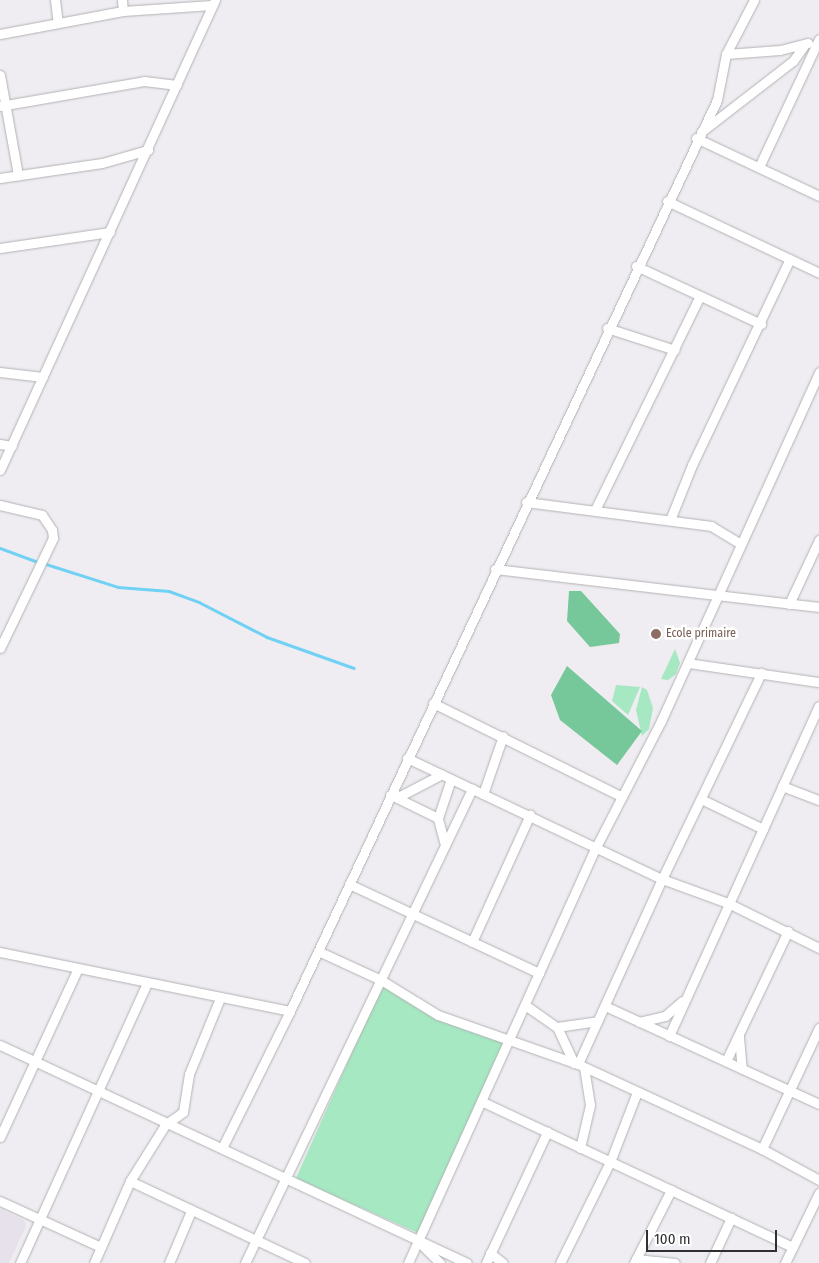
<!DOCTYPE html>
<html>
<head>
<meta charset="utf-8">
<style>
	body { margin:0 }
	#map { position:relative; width:819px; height:1263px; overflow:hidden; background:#efedf1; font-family:"Fira Sans Condensed",sans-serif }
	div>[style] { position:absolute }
	.built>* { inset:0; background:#e6e1eb }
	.green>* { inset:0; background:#a5e8c1; transform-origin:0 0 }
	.forest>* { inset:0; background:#76c79a }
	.stream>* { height:2.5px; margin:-1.25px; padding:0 1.25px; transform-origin:1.25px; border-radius:1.25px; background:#71d1f5 }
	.roads { filter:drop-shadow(0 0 1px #b3b1b5) drop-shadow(0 0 1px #b3b1b5) }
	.minor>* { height:9px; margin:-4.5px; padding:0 4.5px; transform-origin:4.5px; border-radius:4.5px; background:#fff }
	.dots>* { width:14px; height:14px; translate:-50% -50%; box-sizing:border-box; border:2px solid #fff; border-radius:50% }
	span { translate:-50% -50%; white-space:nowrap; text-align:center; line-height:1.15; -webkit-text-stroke:5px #fff; paint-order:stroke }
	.education-label { font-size:12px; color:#785e54 }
	.left { translate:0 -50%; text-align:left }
	.scale { position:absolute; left:646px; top:1230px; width:131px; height:22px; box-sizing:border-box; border:2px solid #302f31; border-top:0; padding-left:6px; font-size:15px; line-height:18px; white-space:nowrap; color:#302f31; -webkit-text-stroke:4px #fff; paint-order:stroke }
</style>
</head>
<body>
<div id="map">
	<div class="built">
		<i style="clip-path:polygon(0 1209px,24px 1220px,26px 1226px,9px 1263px,0 1263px)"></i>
	</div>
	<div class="green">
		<i style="clip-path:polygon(675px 649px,680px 663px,676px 674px,668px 680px,661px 679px)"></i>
		<i style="clip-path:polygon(616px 685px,640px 687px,628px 715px,612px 701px)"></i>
		<i style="clip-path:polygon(642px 687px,647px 690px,653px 708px,649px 729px,642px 736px,636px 710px)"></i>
		<i style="left:382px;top:985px;width:135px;height:212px;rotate:24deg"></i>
	</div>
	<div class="forest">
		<i style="clip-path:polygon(569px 591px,581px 591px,620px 634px,619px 643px,590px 647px,567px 621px)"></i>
		<i style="clip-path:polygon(567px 666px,642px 731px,617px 765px,560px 720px,551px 695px)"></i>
	</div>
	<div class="stream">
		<i style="left:0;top:548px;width:40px;rotate:20.2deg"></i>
		<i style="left:43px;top:563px;width:79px;rotate:17.7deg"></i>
		<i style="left:118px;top:587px;width:51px;rotate:4.5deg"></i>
		<i style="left:169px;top:591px;width:32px;rotate:20deg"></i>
		<i style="left:199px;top:602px;width:76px;rotate:27.2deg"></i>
		<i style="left:267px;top:637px;width:92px;rotate:19.6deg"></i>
	</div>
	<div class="roads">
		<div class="minor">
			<i style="left:55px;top:0;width:23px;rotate:83deg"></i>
			<i style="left:122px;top:0;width:11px;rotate:85deg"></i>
			<i style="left:0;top:34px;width:125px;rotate:-10.6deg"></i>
			<i style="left:123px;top:11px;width:89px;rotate:-3.9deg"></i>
			<i style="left:726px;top:54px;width:54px;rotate:-4.2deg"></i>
			<i style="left:780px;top:50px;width:29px;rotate:-14deg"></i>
			<i style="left:0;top:75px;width:102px;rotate:79.8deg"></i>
			<i style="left:0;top:106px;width:146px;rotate:-9.8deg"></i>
			<i style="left:144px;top:81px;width:33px;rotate:7deg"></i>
			<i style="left:701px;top:132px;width:116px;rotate:-37.7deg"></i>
			<i style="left:793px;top:61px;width:21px;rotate:-55deg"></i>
			<i style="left:696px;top:138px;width:136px;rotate:25.2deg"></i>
			<i style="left:759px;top:167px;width:141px;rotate:-64.9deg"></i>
			<i style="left:0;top:178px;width:103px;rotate:-8.4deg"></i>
			<i style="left:102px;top:163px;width:48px;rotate:-15.8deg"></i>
			<i style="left:667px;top:201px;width:168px;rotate:25.3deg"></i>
			<i style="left:0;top:248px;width:111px;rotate:-8.3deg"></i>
			<i style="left:636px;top:266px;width:138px;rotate:24.9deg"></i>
			<i style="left:607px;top:328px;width:71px;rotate:17.9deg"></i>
			<i style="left:0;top:372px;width:43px;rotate:6.6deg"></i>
			<i style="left:0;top:444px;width:12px;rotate:9deg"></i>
			<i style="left:0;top:470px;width:517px;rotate:-65.42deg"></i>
			<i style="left:526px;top:502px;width:187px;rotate:7.4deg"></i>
			<i style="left:711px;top:526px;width:35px;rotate:31deg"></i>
			<i style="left:0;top:505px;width:43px;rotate:13.4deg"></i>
			<i style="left:42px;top:515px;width:18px;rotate:56deg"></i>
			<i style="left:52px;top:530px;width:8px;rotate:83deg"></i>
			<i style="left:53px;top:538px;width:122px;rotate:115.7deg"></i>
			<i style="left:595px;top:510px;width:238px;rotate:-63.9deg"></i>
			<i style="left:670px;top:520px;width:59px;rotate:-68.2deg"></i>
			<i style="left:692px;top:465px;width:228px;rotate:-64.6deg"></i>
			<i style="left:495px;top:569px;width:326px;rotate:6.7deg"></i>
			<i style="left:789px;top:604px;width:71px;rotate:-64.9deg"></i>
			<i style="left:688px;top:663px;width:132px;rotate:8.3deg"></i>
			<i style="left:433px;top:703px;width:211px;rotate:26.4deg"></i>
			<i style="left:407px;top:758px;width:282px;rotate:25.4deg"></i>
			<i style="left:662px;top:879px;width:70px;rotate:20deg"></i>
			<i style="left:728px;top:903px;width:102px;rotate:26.3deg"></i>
			<i style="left:782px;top:786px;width:40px;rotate:21deg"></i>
			<i style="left:483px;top:794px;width:61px;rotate:-71deg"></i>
			<i style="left:390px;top:795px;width:10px;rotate:6deg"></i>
			<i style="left:400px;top:796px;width:47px;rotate:-27.6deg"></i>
			<i style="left:393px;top:796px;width:50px;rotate:26.1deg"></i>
			<i style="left:701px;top:799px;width:69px;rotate:25.8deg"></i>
			<i style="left:445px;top:845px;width:28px;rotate:-105deg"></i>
			<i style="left:438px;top:818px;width:41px;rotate:-71.6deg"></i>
			<i style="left:349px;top:884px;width:210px;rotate:25.1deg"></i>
			<i style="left:472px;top:942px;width:140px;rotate:-65.5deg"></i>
			<i style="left:318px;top:951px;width:69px;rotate:24.7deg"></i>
			<i style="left:381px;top:980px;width:67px;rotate:31.6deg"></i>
			<i style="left:438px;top:1015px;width:148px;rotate:19.3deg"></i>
			<i style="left:578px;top:1064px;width:203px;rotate:24.8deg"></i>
			<i style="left:762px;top:1149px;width:65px;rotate:28.5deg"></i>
			<i style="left:0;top:952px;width:296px;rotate:11.5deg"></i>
			<i style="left:525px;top:1005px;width:39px;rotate:35deg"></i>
			<i style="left:557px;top:1027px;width:40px;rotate:65deg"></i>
			<i style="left:605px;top:1006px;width:235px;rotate:24.6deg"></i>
			<i style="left:639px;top:1022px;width:27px;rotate:-13deg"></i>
			<i style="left:665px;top:1016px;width:23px;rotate:-41deg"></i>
			<i style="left:557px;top:1027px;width:41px;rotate:-8.3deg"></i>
			<i style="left:669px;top:1036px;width:362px;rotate:-65.6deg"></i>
			<i style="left:739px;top:1037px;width:32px;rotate:85deg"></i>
			<i style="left:0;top:1045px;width:515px;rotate:25.02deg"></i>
			<i style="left:726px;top:1061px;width:144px;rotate:-64.5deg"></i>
			<i style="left:578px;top:1064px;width:203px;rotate:-65.6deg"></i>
			<i style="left:662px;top:879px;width:229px;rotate:-64.3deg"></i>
			<i style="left:483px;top:1102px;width:342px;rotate:25.1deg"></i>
			<i style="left:0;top:1137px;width:186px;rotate:-65.2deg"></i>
			<i style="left:222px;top:1148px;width:153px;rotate:-63.6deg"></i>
			<i style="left:290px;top:1011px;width:1006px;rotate:-64.89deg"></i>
			<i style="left:717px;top:100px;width:47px;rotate:-78.9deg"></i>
			<i style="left:726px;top:54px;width:61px;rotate:-62.6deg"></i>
			<i style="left:580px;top:1148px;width:44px;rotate:-76.9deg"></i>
			<i style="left:590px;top:1105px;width:38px;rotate:-99deg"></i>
			<i style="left:762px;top:1149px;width:134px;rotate:-64.8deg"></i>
			<i style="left:130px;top:1181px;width:193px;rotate:25.1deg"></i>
			<i style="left:0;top:1201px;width:111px;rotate:24.5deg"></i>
			<i style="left:421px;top:1244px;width:27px;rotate:45deg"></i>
			<i style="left:490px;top:1253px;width:16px;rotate:38deg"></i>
			<i style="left:636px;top:1259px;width:39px;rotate:6deg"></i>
			<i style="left:20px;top:1263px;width:307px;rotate:-65.6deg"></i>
			<i style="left:94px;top:1263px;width:90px;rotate:-66.3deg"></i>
			<i style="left:130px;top:1181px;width:66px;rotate:-58deg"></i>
			<i style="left:165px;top:1125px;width:22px;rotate:-36deg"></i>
			<i style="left:183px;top:1112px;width:38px;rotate:-81deg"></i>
			<i style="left:189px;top:1074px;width:82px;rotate:-67.8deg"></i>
			<i style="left:169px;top:1263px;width:56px;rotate:-67.1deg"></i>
			<i style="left:245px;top:1263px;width:526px;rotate:-64.41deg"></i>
			<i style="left:408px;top:1263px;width:454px;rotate:-65.7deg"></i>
			<i style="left:595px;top:849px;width:144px;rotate:-62.7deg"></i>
			<i style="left:661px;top:721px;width:383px;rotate:-65.6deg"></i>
			<i style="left:486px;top:1263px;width:145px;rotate:-65deg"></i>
			<i style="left:560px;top:1263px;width:113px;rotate:-63.7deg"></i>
			<i style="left:610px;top:1162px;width:75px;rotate:-68.9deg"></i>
			<i style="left:634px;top:1263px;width:82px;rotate:-63.1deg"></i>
			<i style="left:710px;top:1263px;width:50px;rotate:-65deg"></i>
			<i style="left:785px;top:1263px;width:78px;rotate:-64.1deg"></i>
		</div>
	</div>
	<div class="dots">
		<i style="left:656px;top:634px;background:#8d6e63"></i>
	</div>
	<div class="education-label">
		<span class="left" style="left:666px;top:634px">Ecole primaire</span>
	</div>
	<div class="scale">100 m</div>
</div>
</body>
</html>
